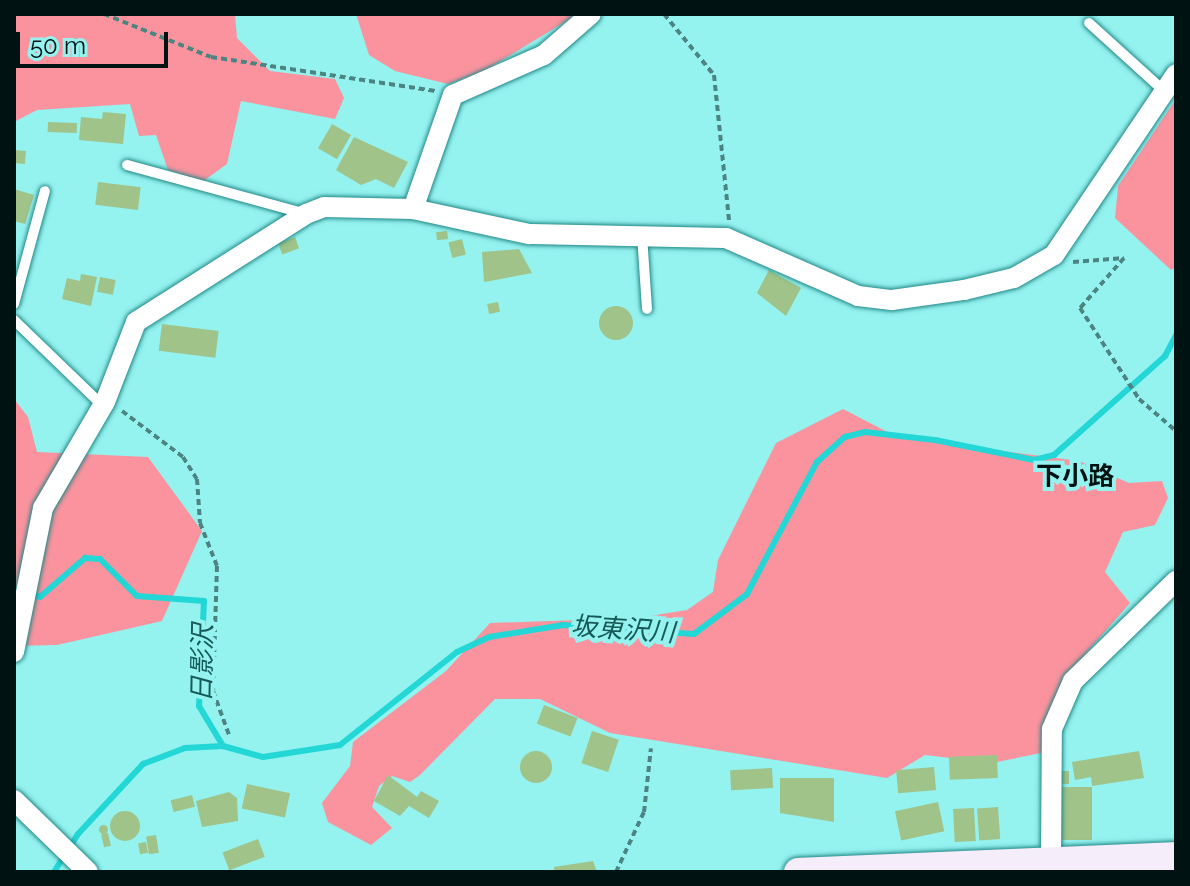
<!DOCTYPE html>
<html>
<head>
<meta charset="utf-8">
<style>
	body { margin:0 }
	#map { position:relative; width:1190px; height:886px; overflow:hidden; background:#94f2ef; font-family:Raleway,"Noto Sans JP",sans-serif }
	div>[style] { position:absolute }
	.green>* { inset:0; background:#fa939e }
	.stream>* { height:6px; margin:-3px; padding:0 3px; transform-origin:3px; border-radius:3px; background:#22d7d5 }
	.building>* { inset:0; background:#9fc388; transform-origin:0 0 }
	.round { border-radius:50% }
	.path>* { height:4px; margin-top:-2px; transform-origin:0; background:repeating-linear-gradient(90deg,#4c8482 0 6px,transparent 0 10px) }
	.roads { filter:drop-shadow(0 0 2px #218887) drop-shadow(0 0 2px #218887) }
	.lane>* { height:10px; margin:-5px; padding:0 5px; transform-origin:5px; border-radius:5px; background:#fff }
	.street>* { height:20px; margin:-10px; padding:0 10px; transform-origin:10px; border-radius:10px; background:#fff }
	.secondary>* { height:28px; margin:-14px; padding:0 14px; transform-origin:14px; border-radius:14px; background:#f6edfb }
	span { translate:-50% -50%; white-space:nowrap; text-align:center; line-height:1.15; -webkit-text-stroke:8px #94f2ef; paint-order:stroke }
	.neighbourhood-label { font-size:26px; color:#011212; font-weight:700 }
	.water-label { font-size:26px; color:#155958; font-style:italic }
	.frame { position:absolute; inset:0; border:16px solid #011212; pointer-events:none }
	.scale { position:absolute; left:16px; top:32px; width:152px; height:36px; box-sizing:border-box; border:4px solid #011212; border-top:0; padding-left:10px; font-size:24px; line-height:28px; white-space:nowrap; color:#011212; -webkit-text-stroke:6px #94f2ef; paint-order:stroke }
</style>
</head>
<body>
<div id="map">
	<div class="green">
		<i style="clip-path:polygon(14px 14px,235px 14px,237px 38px,270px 71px,335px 79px,344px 98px,335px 119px,241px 101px,227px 164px,202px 182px,168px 170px,156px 135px,139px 136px,130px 104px,37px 110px,14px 122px)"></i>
		<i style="clip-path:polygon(356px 14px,578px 14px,484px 71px,448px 84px,395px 71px,369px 55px)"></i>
		<i style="clip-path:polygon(1176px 99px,1176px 267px,1171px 270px,1115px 218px,1118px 186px)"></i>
		<i style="clip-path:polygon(14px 399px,28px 417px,37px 452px,148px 457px,202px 531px,162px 621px,57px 645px,14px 646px)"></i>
		<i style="clip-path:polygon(843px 409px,897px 437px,1079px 461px,1129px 483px,1162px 481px,1168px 498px,1155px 525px,1123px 532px,1105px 572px,1130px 603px,1066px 676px,1041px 753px,992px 763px,925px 755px,887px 778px,610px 733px,540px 699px,495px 699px,420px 775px,410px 782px,392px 776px,379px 786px,372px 807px,392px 828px,371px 845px,328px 822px,322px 803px,350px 766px,353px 742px,446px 671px,490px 623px,637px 618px,687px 610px,713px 592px,718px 560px,776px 443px)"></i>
	</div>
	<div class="stream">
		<i style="left:14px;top:589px;width:27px;rotate:17deg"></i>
		<i style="left:40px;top:597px;width:60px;rotate:-40.9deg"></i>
		<i style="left:85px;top:558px;width:15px;rotate:4deg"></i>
		<i style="left:100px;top:559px;width:52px;rotate:45deg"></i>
		<i style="left:137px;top:596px;width:67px;rotate:4.3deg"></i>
		<i style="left:204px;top:601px;width:105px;rotate:92.7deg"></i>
		<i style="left:199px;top:706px;width:47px;rotate:59deg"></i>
		<i style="left:54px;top:872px;width:45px;rotate:-57.7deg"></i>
		<i style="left:78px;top:834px;width:96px;rotate:-47.1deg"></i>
		<i style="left:143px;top:764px;width:45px;rotate:-20.9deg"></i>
		<i style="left:185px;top:748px;width:38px;rotate:-3deg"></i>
		<i style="left:223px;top:746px;width:41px;rotate:15.4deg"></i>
		<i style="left:263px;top:757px;width:78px;rotate:-8.9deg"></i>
		<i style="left:340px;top:745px;width:149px;rotate:-38.5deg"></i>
		<i style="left:457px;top:652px;width:35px;rotate:-25deg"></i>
		<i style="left:489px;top:637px;width:75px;rotate:-9.2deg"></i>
		<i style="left:563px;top:625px;width:131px;rotate:3.9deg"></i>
		<i style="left:694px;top:634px;width:66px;rotate:-37deg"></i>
		<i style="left:747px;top:594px;width:149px;rotate:-62.1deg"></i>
		<i style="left:817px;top:462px;width:38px;rotate:-42deg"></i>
		<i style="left:845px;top:437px;width:21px;rotate:-14deg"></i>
		<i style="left:865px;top:432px;width:70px;rotate:6.5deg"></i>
		<i style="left:935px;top:440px;width:101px;rotate:11.4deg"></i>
		<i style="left:1034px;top:460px;width:21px;rotate:-14deg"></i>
		<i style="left:1054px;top:455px;width:149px;rotate:-41.7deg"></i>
		<i style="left:1165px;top:356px;width:24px;rotate:-62deg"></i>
	</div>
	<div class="building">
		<i style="clip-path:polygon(103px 112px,126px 114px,123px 144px,79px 140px,81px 117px,102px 119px)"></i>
		<i style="left:48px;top:122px;width:29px;height:10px;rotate:2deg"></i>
		<i style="left:332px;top:124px;width:22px;height:28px;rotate:30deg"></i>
		<i style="clip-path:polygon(354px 137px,408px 162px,394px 188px,376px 179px,361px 185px,336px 170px)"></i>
		<i style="left:14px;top:150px;width:12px;height:13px;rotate:5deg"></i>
		<i style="left:98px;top:182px;width:43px;height:23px;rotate:7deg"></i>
		<i style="clip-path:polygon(14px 189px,34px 195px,25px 224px,14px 221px)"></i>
		<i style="left:447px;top:231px;width:8px;height:11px;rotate:83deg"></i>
		<i style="left:295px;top:237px;width:12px;height:18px;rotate:70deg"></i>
		<i style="left:462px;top:239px;width:16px;height:14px;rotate:76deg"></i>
		<i style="clip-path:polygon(519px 249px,532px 273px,484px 282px,482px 252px)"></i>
		<i style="clip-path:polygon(769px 270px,801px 288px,786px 316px,757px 293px)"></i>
		<i style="clip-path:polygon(81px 274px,97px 277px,91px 306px,62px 299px,67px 278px,80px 281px)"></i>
		<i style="left:100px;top:277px;width:16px;height:15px;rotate:11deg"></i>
		<i style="left:498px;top:302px;width:10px;height:11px;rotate:79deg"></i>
		<i class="round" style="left:599px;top:306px;width:34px;height:34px"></i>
		<i style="left:162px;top:324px;width:57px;height:27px;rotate:7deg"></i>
		<i style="left:544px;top:705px;width:36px;height:20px;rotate:21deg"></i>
		<i style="left:592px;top:731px;width:28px;height:34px;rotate:18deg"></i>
		<i class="round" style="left:520px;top:751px;width:32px;height:32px"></i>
		<i style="clip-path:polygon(1139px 751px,1144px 778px,1092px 786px,1091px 777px,1075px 780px,1072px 762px)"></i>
		<i style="left:997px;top:755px;width:23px;height:48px;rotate:88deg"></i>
		<i style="left:934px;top:767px;width:23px;height:38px;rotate:85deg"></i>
		<i style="left:772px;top:768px;width:20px;height:42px;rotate:87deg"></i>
		<i style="left:1061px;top:771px;width:8px;height:13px"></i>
		<i style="clip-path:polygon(388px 775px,417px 797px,421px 791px,439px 801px,429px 818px,409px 806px,400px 816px,374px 801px)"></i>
		<i style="clip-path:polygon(780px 778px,834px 778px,834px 822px,780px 813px)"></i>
		<i style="left:247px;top:784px;width:44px;height:25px;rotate:12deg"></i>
		<i style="left:1062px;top:787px;width:30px;height:53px"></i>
		<i style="clip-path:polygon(229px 792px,237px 798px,238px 821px,202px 827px,196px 801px)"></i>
		<i style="left:192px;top:795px;width:12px;height:22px;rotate:76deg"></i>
		<i style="left:938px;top:802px;width:30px;height:44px;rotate:78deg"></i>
		<i style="left:998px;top:807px;width:32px;height:21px;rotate:86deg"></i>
		<i style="left:974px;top:808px;width:33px;height:21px;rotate:87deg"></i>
		<i class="round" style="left:110px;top:811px;width:30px;height:30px"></i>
		<i class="round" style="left:98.5px;top:824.5px;width:9px;height:9px"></i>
		<i style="left:108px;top:833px;width:13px;height:7px;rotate:77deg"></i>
		<i style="left:156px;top:835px;width:18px;height:10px;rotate:81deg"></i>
		<i style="left:258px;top:839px;width:19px;height:38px;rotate:69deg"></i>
		<i style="left:146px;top:842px;width:11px;height:8px;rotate:80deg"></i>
		<i style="clip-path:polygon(593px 861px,597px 872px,554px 872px,554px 867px)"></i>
	</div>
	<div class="path">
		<i style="left:104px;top:14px;width:115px;rotate:21.9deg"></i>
		<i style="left:211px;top:57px;width:227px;rotate:8.6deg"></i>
		<i style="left:664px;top:14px;width:79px;rotate:50.7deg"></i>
		<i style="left:714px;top:75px;width:146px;rotate:84.1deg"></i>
		<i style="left:1073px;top:262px;width:51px;rotate:-4.5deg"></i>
		<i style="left:1124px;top:258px;width:67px;rotate:131.3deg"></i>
		<i style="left:1080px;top:308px;width:108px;rotate:57deg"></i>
		<i style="left:1139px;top:399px;width:49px;rotate:40.9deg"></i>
		<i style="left:122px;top:411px;width:76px;rotate:37deg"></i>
		<i style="left:183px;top:457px;width:26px;rotate:58deg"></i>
		<i style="left:197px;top:479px;width:44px;rotate:86.1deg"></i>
		<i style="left:200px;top:523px;width:46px;rotate:68.4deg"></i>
		<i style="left:217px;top:566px;width:125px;rotate:91.8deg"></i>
		<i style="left:213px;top:691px;width:47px;rotate:70deg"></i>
		<i style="left:616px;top:872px;width:66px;rotate:-65deg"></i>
		<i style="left:644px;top:812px;width:64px;rotate:-83.8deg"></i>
	</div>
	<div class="roads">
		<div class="lane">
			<i style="left:1089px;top:23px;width:100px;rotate:42.2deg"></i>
			<i style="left:127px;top:165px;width:186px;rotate:15.3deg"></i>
			<i style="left:642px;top:235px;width:74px;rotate:86.1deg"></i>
			<i style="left:14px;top:304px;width:117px;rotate:-74.7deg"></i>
			<i style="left:14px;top:320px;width:124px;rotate:44deg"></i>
		</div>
		<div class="street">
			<i style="left:413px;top:209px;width:121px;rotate:-70.7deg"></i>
			<i style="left:453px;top:95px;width:99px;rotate:-23.7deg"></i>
			<i style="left:544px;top:55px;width:62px;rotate:-41.1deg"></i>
			<i style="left:14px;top:652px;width:147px;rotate:-78.6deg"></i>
			<i style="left:43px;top:508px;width:123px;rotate:-59.7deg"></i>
			<i style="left:105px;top:402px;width:86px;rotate:-68.8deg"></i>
			<i style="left:136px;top:322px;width:201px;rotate:-32.4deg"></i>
			<i style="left:306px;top:214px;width:19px;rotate:-21deg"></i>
			<i style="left:324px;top:207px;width:89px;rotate:1.3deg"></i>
			<i style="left:413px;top:209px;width:119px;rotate:12.2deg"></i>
			<i style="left:529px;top:234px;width:197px;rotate:1.2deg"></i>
			<i style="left:726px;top:238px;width:144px;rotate:23.7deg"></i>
			<i style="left:858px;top:296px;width:34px;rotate:7deg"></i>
			<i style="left:892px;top:300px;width:73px;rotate:-7.9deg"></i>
			<i style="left:964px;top:290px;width:51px;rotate:-13.5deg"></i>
			<i style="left:1014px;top:278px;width:46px;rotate:-29.9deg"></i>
			<i style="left:1054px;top:255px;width:218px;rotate:-56deg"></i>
			<i style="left:14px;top:800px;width:103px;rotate:44.2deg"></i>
			<i style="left:1051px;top:857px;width:128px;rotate:-89.6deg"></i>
			<i style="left:1052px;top:729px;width:52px;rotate:-66.4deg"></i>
			<i style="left:1073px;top:681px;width:144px;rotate:-44.2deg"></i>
		</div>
		<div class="secondary">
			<i style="left:798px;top:872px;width:378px;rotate:-2.4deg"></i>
		</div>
	</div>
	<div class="neighbourhood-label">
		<span style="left:1075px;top:477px">下小路</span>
	</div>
	<div class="water-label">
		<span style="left:623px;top:630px;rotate:4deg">坂東沢川</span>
		<span style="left:203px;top:663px;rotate:-89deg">日影沢</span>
	</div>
	<div class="frame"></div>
	<div class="scale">50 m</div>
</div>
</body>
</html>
